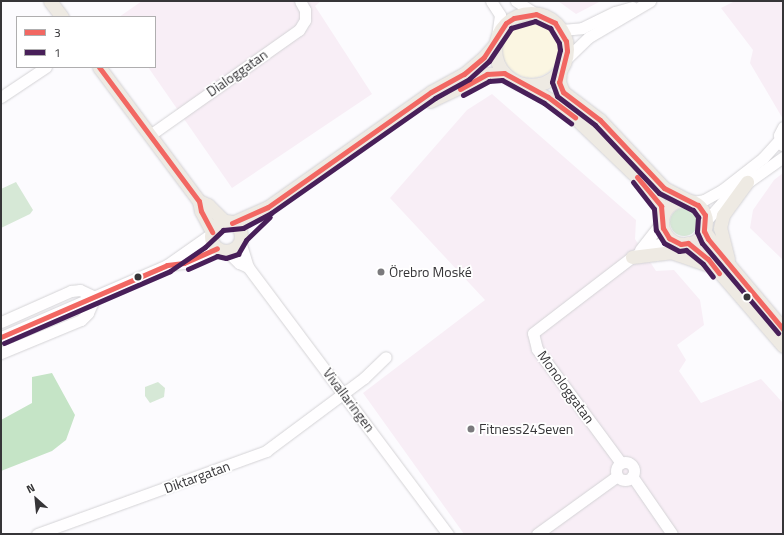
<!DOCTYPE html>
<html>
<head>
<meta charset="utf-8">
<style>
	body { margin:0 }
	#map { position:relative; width:784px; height:535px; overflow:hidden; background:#fcfbfe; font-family:"Titillium Web",sans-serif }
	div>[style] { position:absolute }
	.commercial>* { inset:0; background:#f8eef6 }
	.green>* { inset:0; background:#d6e8d6 }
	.round { border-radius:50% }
	.forest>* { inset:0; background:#c5e4c6 }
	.sand>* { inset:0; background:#fbf6e2 }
	.roads { filter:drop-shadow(0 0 1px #d4d3d6) drop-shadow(0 0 1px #d4d3d6) }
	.minor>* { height:11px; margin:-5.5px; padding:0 5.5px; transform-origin:5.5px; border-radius:5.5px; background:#fffeff }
	.minor>.ring { margin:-5.5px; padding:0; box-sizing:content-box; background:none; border:11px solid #fffeff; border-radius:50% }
	.major>* { height:13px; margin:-6.5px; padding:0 6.5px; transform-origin:6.5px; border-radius:6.5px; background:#eeeae3 }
	.major>.ring { margin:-6.5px; padding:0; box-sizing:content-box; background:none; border:13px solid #eeeae3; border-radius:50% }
	.bus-1>* { height:5px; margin:-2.5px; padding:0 2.5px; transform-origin:2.5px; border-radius:2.5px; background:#f26762 }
	.bus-2>* { height:5px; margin:-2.5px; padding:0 2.5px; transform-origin:2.5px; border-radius:2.5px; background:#481f59 }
	.dots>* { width:11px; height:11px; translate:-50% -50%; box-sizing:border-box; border:2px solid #fff; border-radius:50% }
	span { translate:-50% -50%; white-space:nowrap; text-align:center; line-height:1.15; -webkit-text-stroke:3.5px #fff; paint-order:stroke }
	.street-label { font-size:14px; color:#363538 }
	.poi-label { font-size:14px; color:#363538 }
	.left { translate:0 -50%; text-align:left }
	.frame { position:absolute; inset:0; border:2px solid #363538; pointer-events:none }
	.legend { position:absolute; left:16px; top:16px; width:140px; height:52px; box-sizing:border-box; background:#fff; border:1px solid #afaeaf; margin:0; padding:5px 7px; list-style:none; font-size:12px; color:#363538 }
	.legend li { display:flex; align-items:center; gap:8px; height:20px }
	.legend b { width:20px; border:1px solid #afaeaf }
	.north { position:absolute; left:16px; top:479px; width:40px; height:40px; -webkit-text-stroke:3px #fff; paint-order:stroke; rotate:333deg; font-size:11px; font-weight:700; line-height:16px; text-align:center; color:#363538 }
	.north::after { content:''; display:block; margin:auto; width:14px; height:18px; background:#363538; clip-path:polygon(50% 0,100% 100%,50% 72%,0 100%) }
</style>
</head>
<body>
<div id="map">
	<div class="commercial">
		<i style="clip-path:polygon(142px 1px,321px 1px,315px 6px,372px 94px,232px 188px,148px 67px,155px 67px,155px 17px,119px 17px)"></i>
		<i style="clip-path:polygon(558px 1px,601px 1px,576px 14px)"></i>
		<i style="clip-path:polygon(735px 1px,783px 1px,783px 119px,750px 63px,753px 50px,721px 8px)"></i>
		<i style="clip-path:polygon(492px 94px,636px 220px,635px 239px,656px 271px,674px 270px,700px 300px,704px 325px,677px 345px,686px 360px,679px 371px,701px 403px,761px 379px,783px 403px,783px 534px,464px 534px,363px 393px,485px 300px,390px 198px,467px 110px)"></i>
		<i style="clip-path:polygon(783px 173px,783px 260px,750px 228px,753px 210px,774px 180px)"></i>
	</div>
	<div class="green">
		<i style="clip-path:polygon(16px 182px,33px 210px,30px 214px,1px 228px,1px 189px)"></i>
		<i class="round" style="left:670px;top:208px;width:28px;height:28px"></i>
		<i style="clip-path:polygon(158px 382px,165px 388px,164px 397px,150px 403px,145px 396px,145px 387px)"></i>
	</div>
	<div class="forest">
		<i style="clip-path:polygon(52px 373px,75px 415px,66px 440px,52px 451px,1px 471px,1px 420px,32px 403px,32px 377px)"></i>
	</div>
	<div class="sand">
		<i class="round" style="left:502px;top:20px;width:58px;height:58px"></i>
	</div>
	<div class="roads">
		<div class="minor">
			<i style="left:491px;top:1px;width:17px;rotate:57deg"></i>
			<i style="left:500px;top:15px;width:22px;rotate:98deg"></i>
			<i style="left:516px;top:1px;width:24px;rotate:33deg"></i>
			<i style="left:561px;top:30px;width:21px;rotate:-5deg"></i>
			<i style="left:582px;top:28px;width:37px;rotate:-26deg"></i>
			<i style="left:615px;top:12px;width:18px;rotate:-16deg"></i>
			<i style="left:565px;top:60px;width:33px;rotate:-44deg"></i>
			<i style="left:589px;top:37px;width:71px;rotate:-30.5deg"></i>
			<i style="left:1px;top:97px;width:54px;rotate:-33.7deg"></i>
			<i style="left:150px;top:135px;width:182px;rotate:-35.2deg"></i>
			<i style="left:299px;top:30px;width:12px;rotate:-59deg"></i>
			<i style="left:305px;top:20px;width:10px;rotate:-90deg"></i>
			<i style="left:305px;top:10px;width:10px;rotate:-119deg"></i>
			<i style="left:782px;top:145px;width:10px;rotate:-107deg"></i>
			<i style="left:779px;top:135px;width:9px;rotate:-63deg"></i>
			<i style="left:693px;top:202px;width:11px;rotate:-10deg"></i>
			<i style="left:704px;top:200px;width:21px;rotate:-29deg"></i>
			<i style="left:722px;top:190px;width:52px;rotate:-38deg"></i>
			<i style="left:763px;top:158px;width:24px;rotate:-48deg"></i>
			<i style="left:706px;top:221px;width:32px;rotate:-49deg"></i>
			<i style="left:727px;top:197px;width:69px;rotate:-35.5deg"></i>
			<i style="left:240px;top:241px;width:27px;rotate:73deg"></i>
			<i style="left:640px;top:250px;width:36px;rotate:-52deg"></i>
			<i style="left:227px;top:251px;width:17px;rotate:45deg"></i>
			<i style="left:239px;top:263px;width:10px;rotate:24deg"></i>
			<i style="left:248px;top:267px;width:334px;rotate:53.2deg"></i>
			<i style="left:167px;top:265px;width:54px;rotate:-35.2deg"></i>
			<i style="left:1px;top:322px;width:77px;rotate:-23.9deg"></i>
			<i style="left:71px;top:291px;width:9px;rotate:-6deg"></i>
			<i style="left:80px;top:290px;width:17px;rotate:25deg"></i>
			<i style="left:95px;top:297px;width:17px;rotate:114deg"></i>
			<i style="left:88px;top:313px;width:10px;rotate:135deg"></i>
			<i style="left:81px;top:320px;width:87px;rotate:157.6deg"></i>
			<i style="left:1px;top:337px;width:181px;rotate:-23.4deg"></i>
			<i style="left:167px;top:265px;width:17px;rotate:-7deg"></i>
			<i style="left:184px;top:263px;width:36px;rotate:-24deg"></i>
			<i class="ring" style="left:616px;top:462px;width:7px;height:7px"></i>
			<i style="left:621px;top:463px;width:142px;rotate:-126.4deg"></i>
			<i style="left:537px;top:349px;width:16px;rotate:-104deg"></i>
			<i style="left:533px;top:333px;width:125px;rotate:-37.5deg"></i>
			<i style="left:632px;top:257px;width:26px;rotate:-28deg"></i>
			<i style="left:655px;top:245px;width:19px;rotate:-12deg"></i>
			<i style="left:632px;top:476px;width:70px;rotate:55.4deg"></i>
			<i style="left:37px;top:534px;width:244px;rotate:-19.9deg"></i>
			<i style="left:266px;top:451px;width:122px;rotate:-36.7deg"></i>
			<i style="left:364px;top:378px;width:30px;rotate:-44deg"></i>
			<i style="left:537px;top:534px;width:99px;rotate:-35.9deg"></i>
		</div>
		<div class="major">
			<i style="left:50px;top:1px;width:20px;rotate:53deg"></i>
			<i class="ring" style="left:495px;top:13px;width:59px;height:59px"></i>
			<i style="left:99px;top:67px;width:167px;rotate:53.3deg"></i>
			<i style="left:199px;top:201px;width:10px;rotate:79deg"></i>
			<i style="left:201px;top:211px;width:24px;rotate:62deg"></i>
			<i style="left:560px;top:71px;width:11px;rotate:95deg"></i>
			<i style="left:559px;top:82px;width:11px;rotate:68deg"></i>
			<i style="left:563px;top:92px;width:46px;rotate:37.1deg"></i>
			<i style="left:600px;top:120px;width:93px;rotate:46.7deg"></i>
			<i style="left:664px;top:188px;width:27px;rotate:27deg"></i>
			<i style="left:525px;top:85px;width:48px;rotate:30.3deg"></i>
			<i style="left:566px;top:109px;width:104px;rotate:43.8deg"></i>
			<i style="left:641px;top:181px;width:32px;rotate:51deg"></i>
			<i style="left:661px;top:206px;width:9px;rotate:77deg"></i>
			<i style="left:430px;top:101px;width:63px;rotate:-25.3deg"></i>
			<i style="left:487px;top:74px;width:17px;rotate:-3deg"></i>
			<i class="ring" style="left:662px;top:200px;width:31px;height:31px"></i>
			<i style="left:199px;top:201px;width:10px;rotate:24deg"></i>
			<i style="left:208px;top:205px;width:24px;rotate:45deg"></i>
			<i class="ring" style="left:211px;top:221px;width:17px;height:17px"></i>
			<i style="left:232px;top:223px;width:39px;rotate:-24deg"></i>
			<i style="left:268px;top:207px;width:199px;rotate:-35.2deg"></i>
			<i style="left:431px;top:92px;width:38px;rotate:-29deg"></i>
			<i style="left:464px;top:74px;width:26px;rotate:-40deg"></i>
			<i style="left:484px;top:57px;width:18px;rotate:-49deg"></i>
			<i style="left:704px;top:231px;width:44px;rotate:53.4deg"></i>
			<i style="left:730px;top:266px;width:82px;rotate:49.9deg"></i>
			<i style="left:688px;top:243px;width:26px;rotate:39deg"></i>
			<i style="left:708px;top:259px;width:115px;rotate:49.2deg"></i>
			<i style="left:632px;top:257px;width:39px;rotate:-7deg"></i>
			<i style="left:671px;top:252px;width:37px;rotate:19deg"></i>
			<i style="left:728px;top:259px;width:32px;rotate:-104deg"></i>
			<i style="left:720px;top:228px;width:13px;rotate:-77deg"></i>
			<i style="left:723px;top:215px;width:41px;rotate:-54deg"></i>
		</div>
	</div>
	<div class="bus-1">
		<i style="left:99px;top:67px;width:167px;rotate:53.3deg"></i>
		<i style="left:199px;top:201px;width:10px;rotate:79deg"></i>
		<i style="left:201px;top:211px;width:24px;rotate:62deg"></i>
		<i style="left:460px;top:89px;width:31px;rotate:-29deg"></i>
		<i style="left:487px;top:74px;width:17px;rotate:-3deg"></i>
		<i style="left:504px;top:73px;width:50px;rotate:28.6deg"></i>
		<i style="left:548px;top:97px;width:34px;rotate:37deg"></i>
		<i style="left:637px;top:177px;width:38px;rotate:50deg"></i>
		<i style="left:661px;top:206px;width:22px;rotate:85deg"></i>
		<i style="left:663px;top:228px;width:12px;rotate:59deg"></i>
		<i style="left:669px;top:238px;width:13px;rotate:27deg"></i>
		<i style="left:681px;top:244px;width:7px;rotate:-8deg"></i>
		<i style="left:688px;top:243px;width:26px;rotate:39deg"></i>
		<i style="left:708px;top:259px;width:18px;rotate:52deg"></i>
		<i style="left:232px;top:223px;width:39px;rotate:-24deg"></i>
		<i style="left:268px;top:207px;width:199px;rotate:-35.2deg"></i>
		<i style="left:431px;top:92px;width:38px;rotate:-29deg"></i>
		<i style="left:464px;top:74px;width:26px;rotate:-40deg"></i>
		<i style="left:484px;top:57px;width:40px;rotate:-57.1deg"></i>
		<i style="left:506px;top:23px;width:9px;rotate:-32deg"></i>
		<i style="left:514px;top:18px;width:22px;rotate:-10deg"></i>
		<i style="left:536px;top:14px;width:21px;rotate:25deg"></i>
		<i style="left:555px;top:23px;width:21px;rotate:59deg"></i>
		<i style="left:566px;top:41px;width:10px;rotate:84deg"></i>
		<i style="left:567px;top:51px;width:32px;rotate:104deg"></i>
		<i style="left:559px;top:82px;width:11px;rotate:68deg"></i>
		<i style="left:563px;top:92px;width:46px;rotate:37.1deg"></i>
		<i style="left:600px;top:120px;width:93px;rotate:46.7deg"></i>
		<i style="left:664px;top:188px;width:38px;rotate:27deg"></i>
		<i style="left:698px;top:205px;width:12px;rotate:55deg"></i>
		<i style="left:705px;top:215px;width:16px;rotate:94deg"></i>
		<i style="left:704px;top:231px;width:9px;rotate:63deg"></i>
		<i style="left:708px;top:239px;width:117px;rotate:50.2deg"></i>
		<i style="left:1px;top:337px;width:181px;rotate:-23.4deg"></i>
		<i style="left:167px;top:265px;width:17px;rotate:-7deg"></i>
		<i style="left:184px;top:263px;width:36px;rotate:-24deg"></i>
	</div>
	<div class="bus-2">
		<i style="left:463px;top:95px;width:30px;rotate:-28deg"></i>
		<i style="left:489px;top:81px;width:13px;rotate:-4deg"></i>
		<i style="left:502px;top:80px;width:48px;rotate:28.7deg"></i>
		<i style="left:544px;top:103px;width:34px;rotate:37deg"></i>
		<i style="left:633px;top:182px;width:34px;rotate:52deg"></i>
		<i style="left:654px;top:209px;width:21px;rotate:85deg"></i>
		<i style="left:656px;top:230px;width:15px;rotate:58deg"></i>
		<i style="left:664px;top:243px;width:17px;rotate:28deg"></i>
		<i style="left:679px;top:251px;width:7px;rotate:-8deg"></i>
		<i style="left:686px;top:250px;width:22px;rotate:39deg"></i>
		<i style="left:703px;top:264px;width:16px;rotate:52deg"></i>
		<i style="left:188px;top:269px;width:32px;rotate:-24deg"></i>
		<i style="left:217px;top:256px;width:9px;rotate:13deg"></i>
		<i style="left:226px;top:258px;width:13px;rotate:-18deg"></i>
		<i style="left:238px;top:254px;width:16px;rotate:-60deg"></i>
		<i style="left:246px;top:240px;width:33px;rotate:-44deg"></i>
		<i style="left:4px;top:343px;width:181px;rotate:-23.4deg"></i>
		<i style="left:170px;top:271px;width:42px;rotate:-34.4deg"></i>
		<i style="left:205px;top:247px;width:25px;rotate:-43deg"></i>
		<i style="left:223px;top:230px;width:20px;rotate:-6deg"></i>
		<i style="left:243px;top:228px;width:32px;rotate:-28deg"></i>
		<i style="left:271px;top:213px;width:200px;rotate:-35deg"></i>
		<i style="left:435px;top:98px;width:39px;rotate:-29deg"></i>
		<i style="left:469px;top:79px;width:27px;rotate:-42deg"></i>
		<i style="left:489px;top:61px;width:40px;rotate:-56deg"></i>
		<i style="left:511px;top:28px;width:25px;rotate:-16deg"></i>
		<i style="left:535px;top:21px;width:17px;rotate:25deg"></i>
		<i style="left:550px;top:28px;width:17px;rotate:59deg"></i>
		<i style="left:559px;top:43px;width:7px;rotate:82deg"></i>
		<i style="left:560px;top:50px;width:33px;rotate:104deg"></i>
		<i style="left:552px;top:82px;width:15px;rotate:70deg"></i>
		<i style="left:557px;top:96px;width:48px;rotate:37.3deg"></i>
		<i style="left:595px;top:125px;width:93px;rotate:46.7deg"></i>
		<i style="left:659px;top:193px;width:38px;rotate:27deg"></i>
		<i style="left:693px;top:210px;width:9px;rotate:54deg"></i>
		<i style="left:698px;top:217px;width:15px;rotate:94deg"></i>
		<i style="left:697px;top:232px;width:12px;rotate:66deg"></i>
		<i style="left:702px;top:243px;width:118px;rotate:49.8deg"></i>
	</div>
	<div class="dots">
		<i style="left:381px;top:272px;background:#7b7a7d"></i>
		<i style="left:138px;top:277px;background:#363538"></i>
		<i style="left:747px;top:297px;background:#363538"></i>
		<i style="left:471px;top:429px;background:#7b7a7d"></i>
	</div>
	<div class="street-label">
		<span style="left:237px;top:73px;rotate:-35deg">Dialoggatan</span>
		<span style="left:566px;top:387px;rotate:54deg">Monologgatan</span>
		<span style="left:349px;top:400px;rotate:53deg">Vivallaringen</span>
		<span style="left:197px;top:477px;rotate:-20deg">Diktargatan</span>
	</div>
	<div class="poi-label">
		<span class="left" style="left:389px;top:272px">Örebro Moské</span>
		<span class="left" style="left:479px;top:429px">Fitness24Seven</span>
	</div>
	<div class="frame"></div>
	<ul class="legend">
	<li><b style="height:5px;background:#f26762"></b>3</li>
	<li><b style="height:5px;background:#481f59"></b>1</li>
	</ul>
	<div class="north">N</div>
</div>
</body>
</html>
